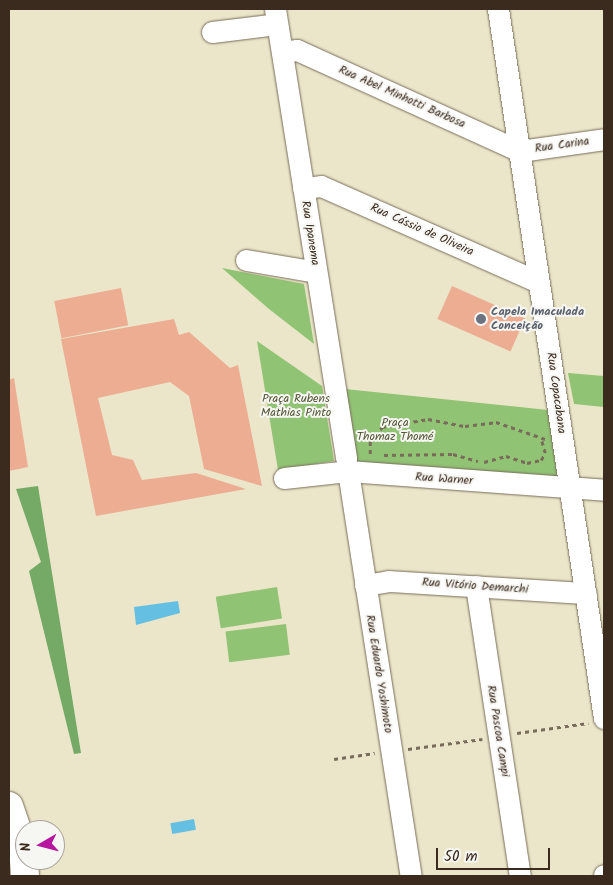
<!DOCTYPE html>
<html>
<head>
<meta charset="utf-8">
<style>
	body { margin:0 }
	#map { position:relative; width:613px; height:885px; overflow:hidden; background:#ebe6c9; font-family:Kalam,sans-serif }
	div>[style] { position:absolute }
	.green>* { inset:0; background:#91c374; transform-origin:0 0 }
	.forest>* { inset:0; background:#74a966 }
	.water>* { inset:0; background:#65bfe2; transform-origin:0 0 }
	.building>* { inset:0; background:#ecad92; transform-origin:0 0 }
	.path>* { height:2.5px; margin-top:-1.25px; transform-origin:0; background:repeating-linear-gradient(90deg,#796c5a 0 4px,transparent 0 8px) }
	.roads { filter:drop-shadow(0 0 1px #796c5a) drop-shadow(0 0 1px #796c5a) }
	.minor>* { height:21px; margin:-10.5px; padding:0 10.5px; transform-origin:10.5px; border-radius:10.5px; background:#fff }
	.major>* { height:28px; margin:-14px; padding:0 14px; transform-origin:14px; border-radius:14px; background:#fff }
	.dots>* { width:14px; height:14px; translate:-50% -50%; box-sizing:border-box; border:2px solid #f6f6f2; border-radius:50% }
	span { translate:-50% -50%; white-space:nowrap; text-align:center; line-height:1.15; -webkit-text-stroke:4px #f6f6f2; paint-order:stroke }
	.street-label { font-size:12px; color:#3b2a1e }
	.worship-label { font-size:12px; color:#5b616d; font-weight:700 }
	.left { translate:0 -50%; text-align:left }
	.park-label { font-size:12px; color:#555838 }
	.frame { position:absolute; inset:0; border:10px solid #3b2a1e; pointer-events:none }
	.north { position:absolute; left:15px; top:820px; width:50px; height:50px; box-sizing:border-box; background:#f6f6f2; border:1px solid #aba49d; border-radius:50%; rotate:262deg; font-size:14px; font-weight:700; line-height:20px; text-align:center; color:#3b2a1e }
	.north::after { content:''; display:block; margin:auto; width:18px; height:22px; background:#b5179e; clip-path:polygon(50% 0,100% 100%,50% 72%,0 100%) }
	.scale { position:absolute; left:436px; top:848px; width:114px; height:22px; box-sizing:border-box; border:2px solid #3b2a1e; border-top:0; padding-left:6px; font-size:15px; line-height:18px; white-space:nowrap; color:#3b2a1e; -webkit-text-stroke:4px #f6f6f2; paint-order:stroke }
</style>
</head>
<body>
<div id="map">
	<div class="green">
		<i style="clip-path:polygon(222px 268px,304px 284px,314px 344px,269px 309px)"></i>
		<i style="clip-path:polygon(257px 341px,322px 386px,334px 461px,278px 470px)"></i>
		<i style="clip-path:polygon(568px 373px,604px 376px,604px 407px,574px 404px)"></i>
		<i style="clip-path:polygon(345px 389px,548px 410px,559px 478px,354px 463px)"></i>
		<i style="left:277px;top:587px;width:32px;height:62px;rotate:81deg"></i>
		<i style="left:286px;top:624px;width:31px;height:61px;rotate:83deg"></i>
	</div>
	<div class="forest">
		<i style="clip-path:polygon(38px 486px,81px 753px,74px 754px,29px 571px,41px 562px,16px 489px)"></i>
	</div>
	<div class="water">
		<i style="clip-path:polygon(178px 601px,180px 613px,136px 625px,134px 607px)"></i>
		<i style="left:194px;top:819px;width:11px;height:24px;rotate:80deg"></i>
	</div>
	<div class="building">
		<i style="left:452px;top:286px;width:80px;height:36px;rotate:24deg"></i>
		<i style="left:121px;top:288px;width:38px;height:68px;rotate:79deg"></i>
		<i style="clip-path:polygon(174px 319px,179px 335px,189px 332px,230px 368px,238px 365px,262px 486px,204px 469px,189px 396px,170px 382px,98px 398px,112px 455px,133px 460px,142px 480px,196px 473px,246px 489px,96px 516px,61px 339px)"></i>
		<i style="clip-path:polygon(14px 378px,28px 467px,9px 471px,9px 380px)"></i>
	</div>
	<div class="path">
		<i style="left:370px;top:454px;width:12px;rotate:-90deg"></i>
		<i style="left:370px;top:442px;width:19px;rotate:-51deg"></i>
		<i style="left:382px;top:427px;width:47px;rotate:-9.9deg"></i>
		<i style="left:428px;top:419px;width:38px;rotate:11deg"></i>
		<i style="left:465px;top:426px;width:31px;rotate:-7deg"></i>
		<i style="left:496px;top:422px;width:52px;rotate:19.1deg"></i>
		<i style="left:384px;top:455px;width:69px;rotate:-0.8deg"></i>
		<i style="left:453px;top:454px;width:26px;rotate:16deg"></i>
		<i style="left:484px;top:462px;width:23px;rotate:-15deg"></i>
		<i style="left:506px;top:456px;width:22px;rotate:18deg"></i>
		<i style="left:527px;top:463px;width:14px;rotate:-12deg"></i>
		<i style="left:541px;top:460px;width:8px;rotate:-60deg"></i>
		<i style="left:545px;top:453px;width:15px;rotate:-106deg"></i>
		<i style="left:517px;top:733px;width:72px;rotate:-8deg"></i>
		<i style="left:408px;top:749px;width:75px;rotate:-7.7deg"></i>
		<i style="left:334px;top:759px;width:41px;rotate:-8.3deg"></i>
	</div>
	<div class="roads">
		<div class="minor">
			<i style="left:275px;top:9px;width:455px;rotate:81deg"></i>
			<i style="left:498px;top:9px;width:717px;rotate:81.5deg"></i>
			<i style="left:212px;top:32px;width:65px;rotate:-7deg"></i>
			<i style="left:282px;top:52px;width:15px;rotate:-8deg"></i>
			<i style="left:297px;top:50px;width:245px;rotate:24.4deg"></i>
			<i style="left:520px;top:151px;width:85px;rotate:-8.1deg"></i>
			<i style="left:303px;top:188px;width:18px;rotate:-6deg"></i>
			<i style="left:321px;top:186px;width:238px;rotate:23.8deg"></i>
			<i style="left:246px;top:260px;width:71px;rotate:9.7deg"></i>
			<i style="left:348px;top:471px;width:410px;rotate:81.2deg"></i>
			<i style="left:284px;top:478px;width:64px;rotate:-6.2deg"></i>
			<i style="left:348px;top:471px;width:257px;rotate:4.2deg"></i>
			<i style="left:365px;top:585px;width:24px;rotate:-9deg"></i>
			<i style="left:389px;top:581px;width:197px;rotate:3.5deg"></i>
			<i style="left:476px;top:586px;width:293px;rotate:81.4deg"></i>
			<i style="left:604px;top:876px;width:1px;rotate:-90deg"></i>
		</div>
		<div class="major">
			<i style="left:9px;top:806px;width:50px;rotate:71.2deg"></i>
			<i style="left:23px;top:847px;width:29px;rotate:86deg"></i>
		</div>
	</div>
	<div class="dots">
		<i style="left:481px;top:319px;background:#6b7280"></i>
	</div>
	<div class="street-label">
		<span style="left:402px;top:97px;rotate:24deg">Rua Abel Minhotti Barbosa</span>
		<span style="left:562px;top:145px;rotate:-8deg">Rua Carina</span>
		<span style="left:422px;top:230px;rotate:24deg">Rua Cássio de Oliveira</span>
		<span style="left:310px;top:233px;rotate:81deg">Rua Ipanema</span>
		<span style="left:556px;top:393px;rotate:82deg">Rua Copacabana</span>
		<span style="left:444px;top:479px;rotate:4deg">Rua Warner</span>
		<span style="left:475px;top:586px;rotate:4deg">Rua Vitório Demarchi</span>
		<span style="left:379px;top:674px;rotate:81deg">Rua Eduardo Yoshimoto</span>
		<span style="left:498px;top:731px;rotate:81deg">Rua Pascoa Campi</span>
	</div>
	<div class="worship-label">
		<span class="left" style="left:491px;top:319px">Capela Imaculada<br>Conceição</span>
	</div>
	<div class="park-label">
		<span style="left:296px;top:406px">Praça Rubens<br>Mathias Pinto</span>
		<span style="left:395px;top:430px">Praça<br>Thomaz Thomé</span>
	</div>
	<div class="frame"></div>
	<div class="north">N</div>
	<div class="scale">50 m</div>
</div>
</body>
</html>
